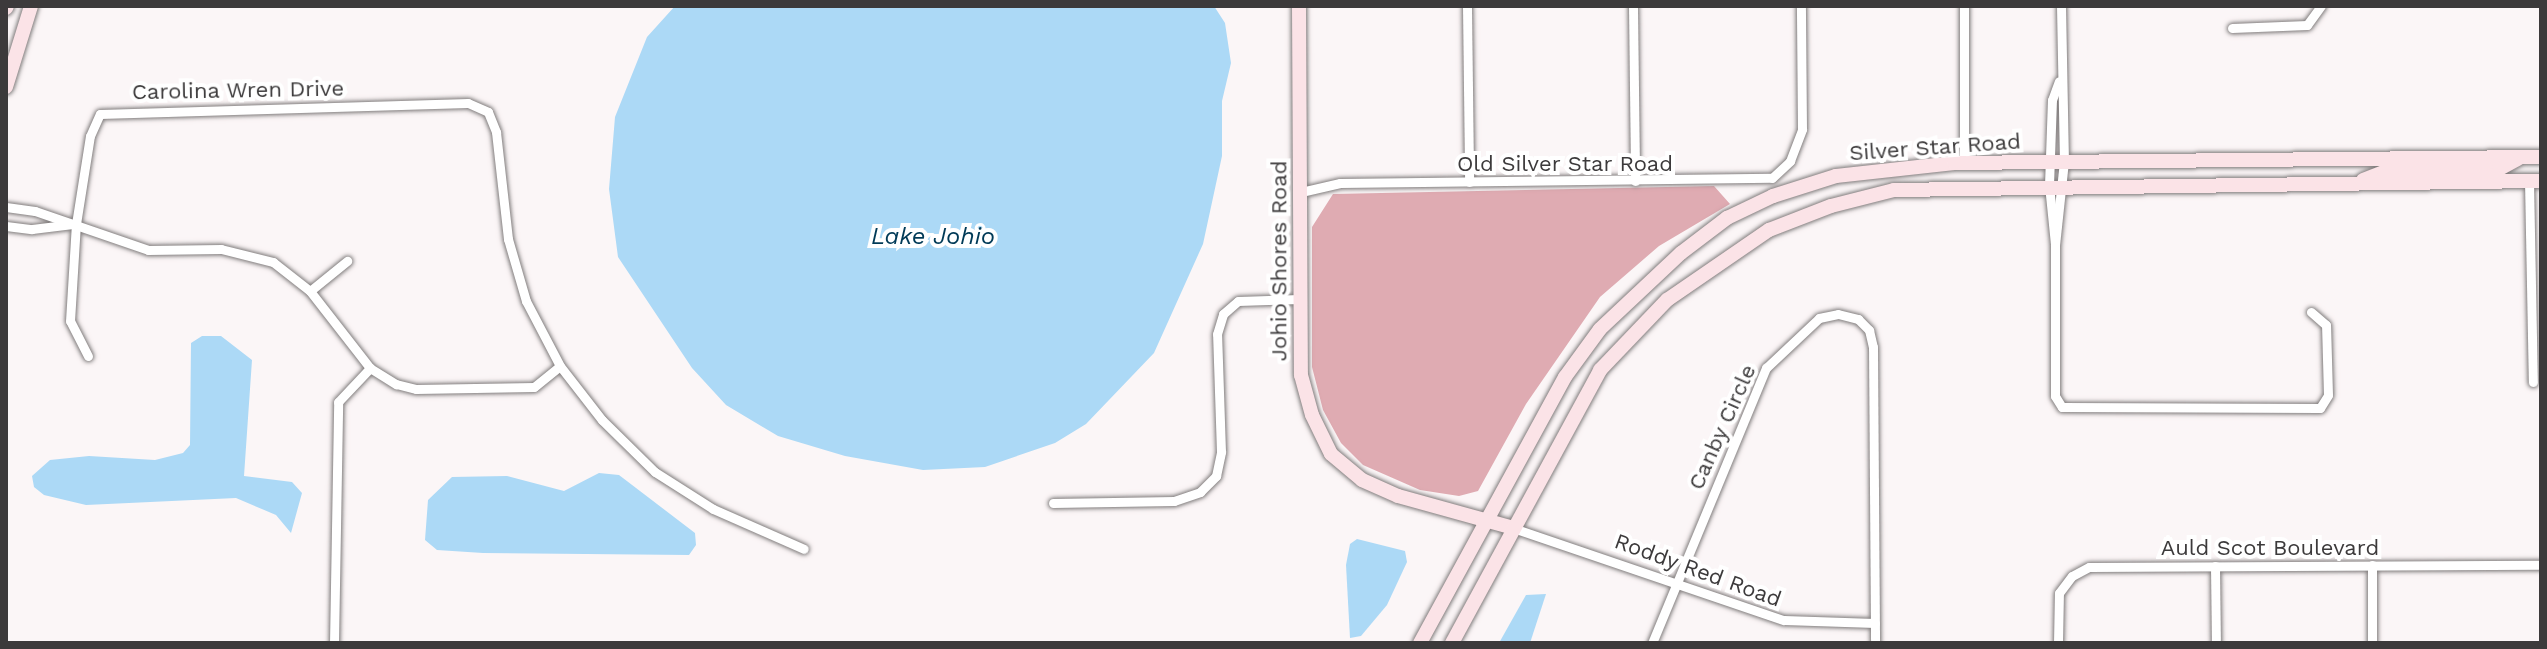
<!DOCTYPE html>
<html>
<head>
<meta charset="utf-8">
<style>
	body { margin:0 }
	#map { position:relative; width:2547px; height:649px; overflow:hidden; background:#fbf6f7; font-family:"Work Sans",sans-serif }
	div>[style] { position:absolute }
	.forest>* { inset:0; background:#dfabb2 }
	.water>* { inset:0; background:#acd9f6 }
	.roads { filter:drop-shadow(0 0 2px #817d7d) drop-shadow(0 0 2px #817d7d) }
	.street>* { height:9px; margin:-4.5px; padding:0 4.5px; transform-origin:4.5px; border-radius:4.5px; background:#fff }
	.secondary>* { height:14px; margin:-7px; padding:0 7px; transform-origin:7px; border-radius:7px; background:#fbe3e7 }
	span { translate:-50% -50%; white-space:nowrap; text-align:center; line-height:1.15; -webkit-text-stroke:8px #fff; paint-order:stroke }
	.street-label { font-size:22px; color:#3c3a3b }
	.water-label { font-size:24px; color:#003a57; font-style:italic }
	.frame { position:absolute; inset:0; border:8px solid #3c3a3b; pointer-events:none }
</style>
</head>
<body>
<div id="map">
	<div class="forest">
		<i style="clip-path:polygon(1714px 186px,1730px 204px,1659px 246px,1600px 297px,1526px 404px,1478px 491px,1459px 496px,1420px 490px,1363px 465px,1341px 443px,1323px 410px,1312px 367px,1312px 227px,1333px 194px)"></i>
	</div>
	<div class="water">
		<i style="clip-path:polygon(675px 6px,1214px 6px,1225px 23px,1231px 63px,1222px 101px,1222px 156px,1203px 244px,1154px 353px,1086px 424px,1055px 443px,985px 467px,923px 470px,845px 456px,778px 436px,726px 405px,692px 368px,618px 257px,609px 189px,615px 117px,647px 37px)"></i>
		<i style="clip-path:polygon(202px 336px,221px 336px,252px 360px,244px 476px,292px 482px,302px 493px,291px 533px,276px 515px,236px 498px,86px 505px,44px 495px,34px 487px,32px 476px,50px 460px,89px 456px,155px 460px,183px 453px,190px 445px,191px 343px)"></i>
		<i style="clip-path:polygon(599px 473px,619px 475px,695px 533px,696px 545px,689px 555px,483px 553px,437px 550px,425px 540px,428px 500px,452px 477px,507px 476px,564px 491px)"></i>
		<i style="clip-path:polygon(1357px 539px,1405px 551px,1407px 562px,1387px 605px,1361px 636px,1350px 638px,1346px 565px,1350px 544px)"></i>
		<i style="clip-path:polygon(1546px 594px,1530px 643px,1499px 643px,1526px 595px)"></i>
	</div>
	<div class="roads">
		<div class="street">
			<i style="left:1467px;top:6px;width:176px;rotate:89.3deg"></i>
			<i style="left:1633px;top:6px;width:175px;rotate:89.3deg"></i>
			<i style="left:1964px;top:6px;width:156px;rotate:90deg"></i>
			<i style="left:2061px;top:6px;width:155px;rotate:88.9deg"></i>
			<i style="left:2064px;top:161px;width:84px;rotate:96.1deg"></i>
			<i style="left:2055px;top:245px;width:151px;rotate:90deg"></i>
			<i style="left:2055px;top:396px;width:13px;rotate:58deg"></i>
			<i style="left:2062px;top:407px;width:258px;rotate:0.2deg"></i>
			<i style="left:2320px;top:408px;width:15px;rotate:-58deg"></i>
			<i style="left:2328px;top:395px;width:70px;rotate:-91.6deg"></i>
			<i style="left:2326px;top:325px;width:20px;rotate:-139deg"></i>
			<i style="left:2232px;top:28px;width:75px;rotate:-2.3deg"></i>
			<i style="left:2307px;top:25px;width:24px;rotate:-54deg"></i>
			<i style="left:2529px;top:181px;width:201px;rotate:88.9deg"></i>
			<i style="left:1301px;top:192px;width:40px;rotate:-13deg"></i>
			<i style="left:1340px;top:183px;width:432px;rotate:-0.7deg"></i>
			<i style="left:1772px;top:178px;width:25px;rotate:-43deg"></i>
			<i style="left:1790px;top:161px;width:34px;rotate:-69deg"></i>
			<i style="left:1802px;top:129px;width:123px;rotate:-90.5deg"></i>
			<i style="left:6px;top:207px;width:29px;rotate:8deg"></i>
			<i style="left:35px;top:211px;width:120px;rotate:19deg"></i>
			<i style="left:148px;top:250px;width:73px;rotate:-0.8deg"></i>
			<i style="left:221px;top:249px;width:54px;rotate:14deg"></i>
			<i style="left:273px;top:262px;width:47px;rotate:38.1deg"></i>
			<i style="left:310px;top:291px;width:98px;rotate:52.1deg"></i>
			<i style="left:370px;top:368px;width:31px;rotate:32deg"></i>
			<i style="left:396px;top:384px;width:21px;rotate:14deg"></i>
			<i style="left:416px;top:389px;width:118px;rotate:-1deg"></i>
			<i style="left:534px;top:387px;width:33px;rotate:-39deg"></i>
			<i style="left:6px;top:226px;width:26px;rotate:7deg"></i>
			<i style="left:32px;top:229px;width:41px;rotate:-7deg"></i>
			<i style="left:2055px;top:244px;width:59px;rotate:-95.8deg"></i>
			<i style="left:2049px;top:185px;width:85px;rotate:-88deg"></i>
			<i style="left:2052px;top:100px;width:20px;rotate:-70deg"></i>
			<i style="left:310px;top:291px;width:48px;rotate:-39deg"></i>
			<i style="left:88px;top:356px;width:39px;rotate:-117deg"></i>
			<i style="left:70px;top:321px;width:97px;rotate:-86.5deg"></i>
			<i style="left:76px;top:224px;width:89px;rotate:-81deg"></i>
			<i style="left:90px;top:136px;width:24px;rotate:-66deg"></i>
			<i style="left:100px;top:114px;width:368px;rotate:-1.7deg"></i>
			<i style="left:468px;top:103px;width:22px;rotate:24deg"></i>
			<i style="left:488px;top:112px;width:22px;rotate:68deg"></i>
			<i style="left:496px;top:132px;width:108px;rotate:83.6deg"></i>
			<i style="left:508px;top:239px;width:65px;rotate:73.8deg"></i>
			<i style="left:526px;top:301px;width:73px;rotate:62.4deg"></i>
			<i style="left:560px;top:366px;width:68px;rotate:52.1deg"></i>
			<i style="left:602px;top:420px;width:74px;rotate:44.5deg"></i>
			<i style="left:655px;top:472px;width:69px;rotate:32.5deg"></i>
			<i style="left:713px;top:509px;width:99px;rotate:23.7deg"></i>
			<i style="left:1053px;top:503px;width:121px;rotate:-0.9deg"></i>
			<i style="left:1174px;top:501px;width:28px;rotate:-19deg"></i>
			<i style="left:1200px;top:492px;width:23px;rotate:-45deg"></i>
			<i style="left:1216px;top:476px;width:25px;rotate:-78deg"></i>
			<i style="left:1221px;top:452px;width:118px;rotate:-91.9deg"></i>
			<i style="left:1217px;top:334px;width:21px;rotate:-73deg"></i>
			<i style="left:1223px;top:314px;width:20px;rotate:-41deg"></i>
			<i style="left:1238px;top:301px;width:61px;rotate:-1.9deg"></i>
			<i style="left:1513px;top:528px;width:286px;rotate:18.8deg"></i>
			<i style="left:1784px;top:620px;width:91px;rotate:1.9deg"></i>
			<i style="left:2372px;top:565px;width:78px;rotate:90deg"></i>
			<i style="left:2215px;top:566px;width:77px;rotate:89.3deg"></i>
			<i style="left:334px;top:643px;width:241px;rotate:-89deg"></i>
			<i style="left:338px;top:402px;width:47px;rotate:-46.7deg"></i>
			<i style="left:1652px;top:643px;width:298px;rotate:-67.5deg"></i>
			<i style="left:1766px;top:368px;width:73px;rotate:-43.3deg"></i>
			<i style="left:1819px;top:318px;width:19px;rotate:-12deg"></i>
			<i style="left:1838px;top:314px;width:21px;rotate:14deg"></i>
			<i style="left:1858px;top:319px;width:16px;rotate:45deg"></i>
			<i style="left:1869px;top:330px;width:17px;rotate:77deg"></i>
			<i style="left:1873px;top:347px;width:296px;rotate:89.6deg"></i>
			<i style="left:2058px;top:643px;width:50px;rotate:-88.9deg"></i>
			<i style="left:2059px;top:593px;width:21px;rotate:-53deg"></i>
			<i style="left:2072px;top:576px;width:19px;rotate:-28deg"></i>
			<i style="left:2089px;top:567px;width:452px;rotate:-0.3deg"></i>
		</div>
		<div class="secondary">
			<i style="left:1299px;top:6px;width:369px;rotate:89.7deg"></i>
			<i style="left:1301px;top:375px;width:41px;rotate:74.6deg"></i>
			<i style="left:1312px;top:415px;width:43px;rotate:64deg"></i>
			<i style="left:1331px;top:454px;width:40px;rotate:40deg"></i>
			<i style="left:1362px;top:480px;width:39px;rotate:24deg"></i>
			<i style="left:1398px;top:496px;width:119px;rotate:15.5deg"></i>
			<i style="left:6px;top:8px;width:2px;rotate:-63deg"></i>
			<i style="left:6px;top:87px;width:85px;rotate:-72.8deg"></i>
			<i style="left:2363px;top:180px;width:22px;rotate:-21deg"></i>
			<i style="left:2384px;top:172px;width:115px;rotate:-1.5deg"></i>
			<i style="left:2499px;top:169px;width:21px;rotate:-28deg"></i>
			<i style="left:1420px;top:643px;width:303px;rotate:-61.4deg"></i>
			<i style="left:1565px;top:377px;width:59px;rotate:-53.9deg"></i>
			<i style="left:1600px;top:329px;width:111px;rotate:-43.2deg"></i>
			<i style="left:1681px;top:253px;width:58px;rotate:-37.3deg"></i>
			<i style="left:1727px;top:218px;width:51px;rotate:-25.6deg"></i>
			<i style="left:1773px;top:196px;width:66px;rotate:-17.6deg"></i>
			<i style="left:1836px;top:176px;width:119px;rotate:-6.3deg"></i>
			<i style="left:1954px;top:163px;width:587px;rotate:-0.59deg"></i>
			<i style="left:1452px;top:643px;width:311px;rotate:-61.5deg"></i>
			<i style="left:1600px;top:370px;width:97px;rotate:-46.3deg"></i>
			<i style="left:1667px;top:300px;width:124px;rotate:-34.5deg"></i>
			<i style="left:1769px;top:230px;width:66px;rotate:-21.2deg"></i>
			<i style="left:1831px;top:206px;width:65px;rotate:-14.3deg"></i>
			<i style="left:1894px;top:190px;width:647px;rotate:-0.8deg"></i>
		</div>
	</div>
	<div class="street-label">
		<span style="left:238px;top:90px;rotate:-1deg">Carolina Wren Drive</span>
		<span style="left:1935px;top:147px;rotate:-4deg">Silver Star Road</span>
		<span style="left:1565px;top:164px">Old Silver Star Road</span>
		<span style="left:1279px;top:261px;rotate:-90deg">Johio Shores Road</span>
		<span style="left:1722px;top:427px;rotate:-66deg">Canby Circle</span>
		<span style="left:2270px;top:548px">Auld Scot Boulevard</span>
		<span style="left:1698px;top:570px;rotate:20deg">Roddy Red Road</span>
	</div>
	<div class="water-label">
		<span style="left:933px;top:237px">Lake Johio</span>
	</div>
	<div class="frame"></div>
</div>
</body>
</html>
